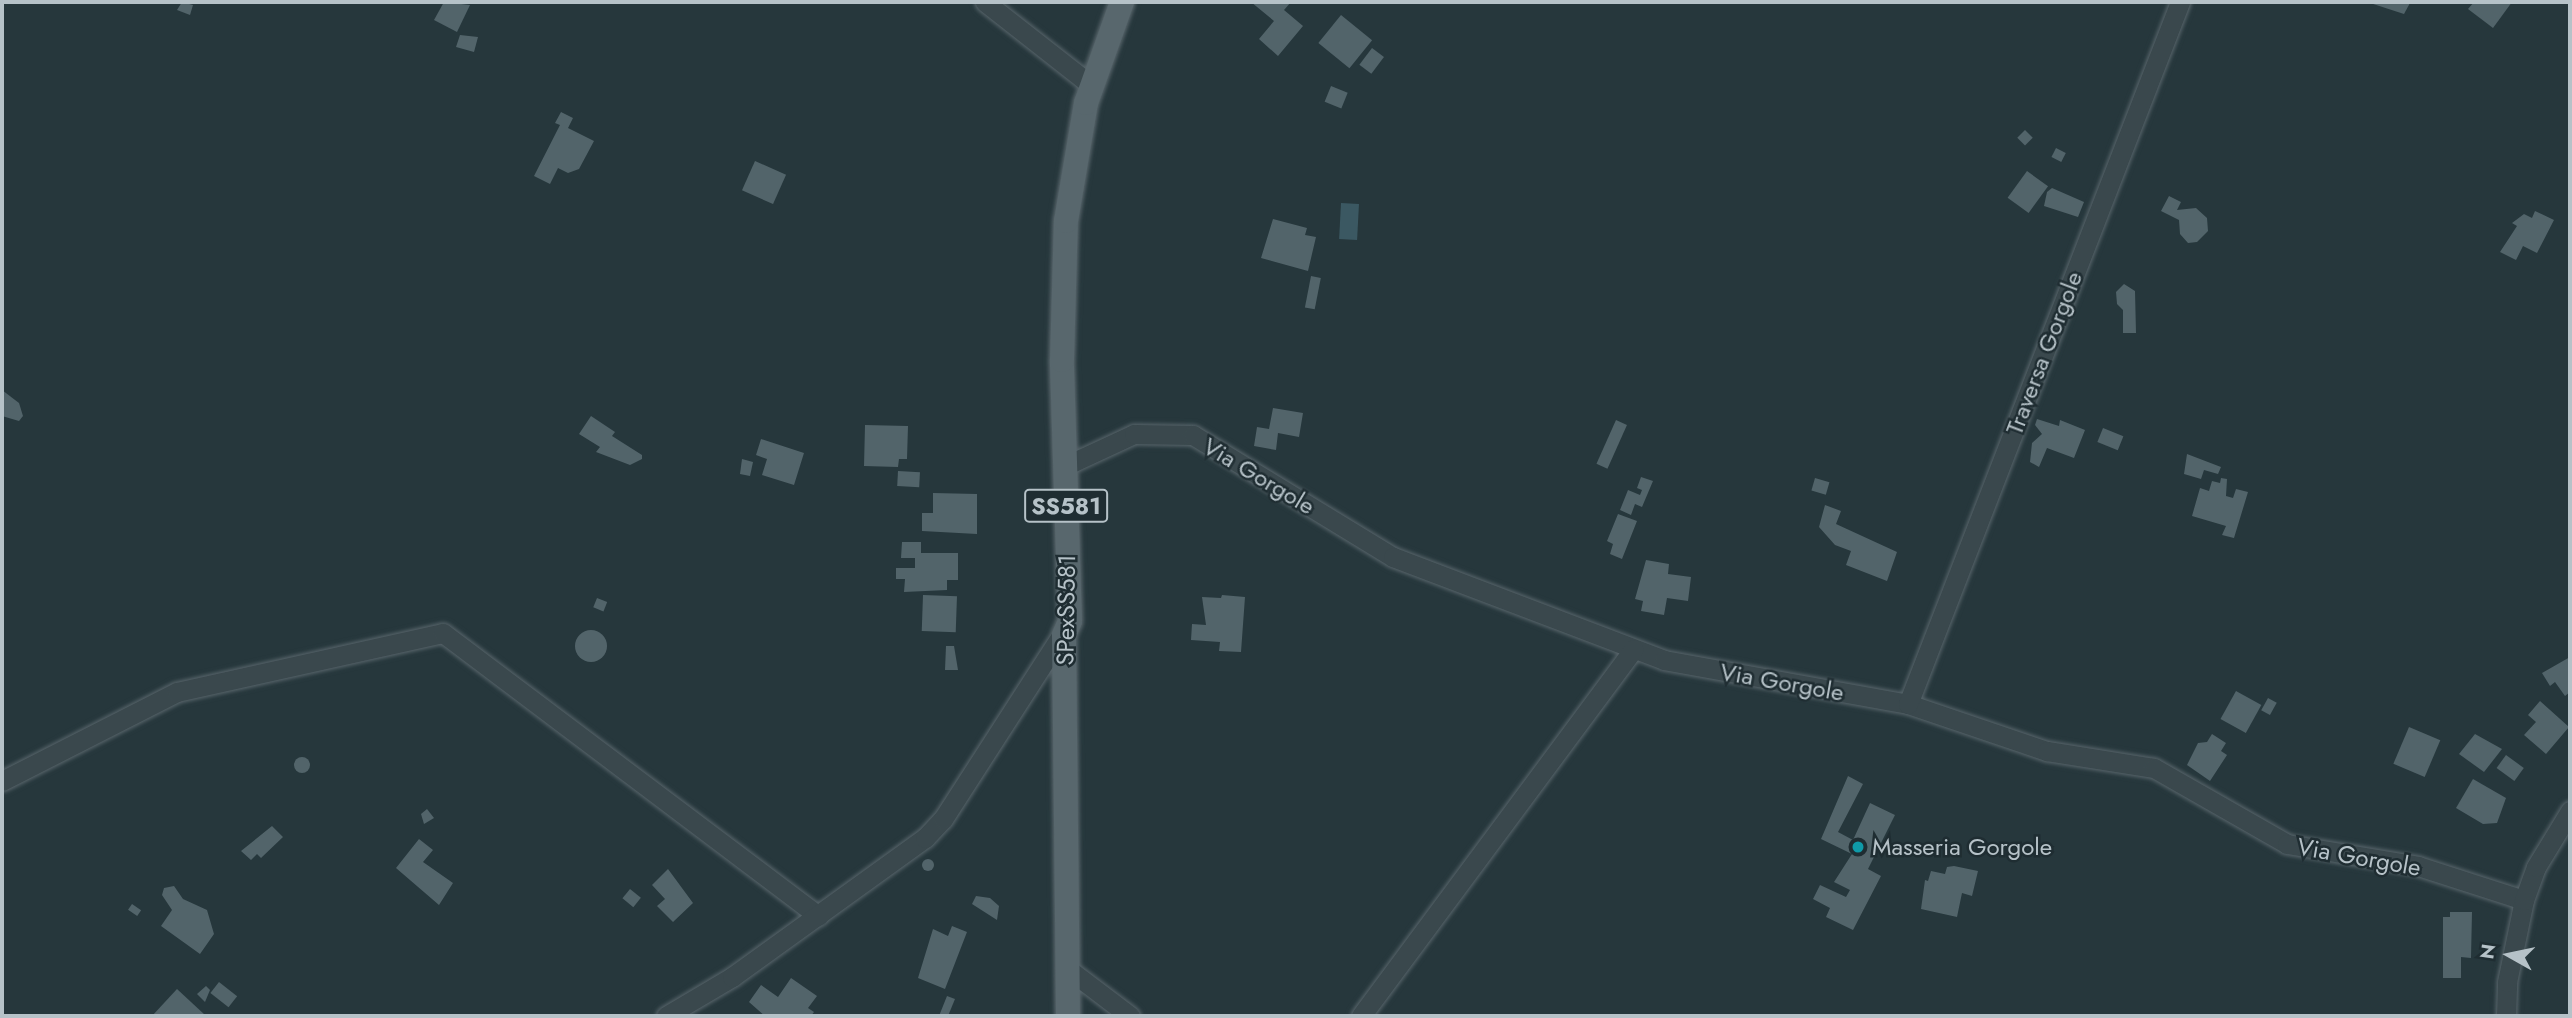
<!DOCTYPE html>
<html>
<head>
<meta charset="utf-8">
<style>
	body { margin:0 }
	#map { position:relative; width:2572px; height:1018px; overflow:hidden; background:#26373c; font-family:Jost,sans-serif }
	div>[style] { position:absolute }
	.water>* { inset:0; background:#3b5862; transform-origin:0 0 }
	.building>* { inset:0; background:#52646a; transform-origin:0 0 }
	.round { border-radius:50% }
	.roads { filter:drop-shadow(0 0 2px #58656b) drop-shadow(0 0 2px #58656b) }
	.minor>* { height:19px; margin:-9.5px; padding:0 9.5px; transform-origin:9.5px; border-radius:9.5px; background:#3a484d }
	.major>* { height:24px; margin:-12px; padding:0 12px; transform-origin:12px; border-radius:12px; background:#58676d }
	.dots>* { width:19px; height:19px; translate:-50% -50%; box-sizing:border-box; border:4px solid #1f2d32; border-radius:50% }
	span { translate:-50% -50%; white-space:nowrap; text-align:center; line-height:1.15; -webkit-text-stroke:5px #1f2d32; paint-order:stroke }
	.shield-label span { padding:2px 5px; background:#1f2d32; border:2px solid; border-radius:5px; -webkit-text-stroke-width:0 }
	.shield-label { font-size:23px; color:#b6c2c8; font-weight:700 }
	.street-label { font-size:24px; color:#b6c2c8 }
	.poi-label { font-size:24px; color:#b6c2c8 }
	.left { translate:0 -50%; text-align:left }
	.frame { position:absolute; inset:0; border:4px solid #b6c2c8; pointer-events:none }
	.north { position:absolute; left:2474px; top:920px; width:70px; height:70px; -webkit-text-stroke:5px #1f2d32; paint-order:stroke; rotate:279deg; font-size:19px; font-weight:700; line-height:28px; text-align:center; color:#b6c2c8 }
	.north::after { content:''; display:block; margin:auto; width:24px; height:32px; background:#b6c2c8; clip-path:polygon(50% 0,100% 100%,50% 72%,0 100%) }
</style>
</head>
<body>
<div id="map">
	<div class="water">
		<i style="left:1341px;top:203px;width:18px;height:36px;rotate:3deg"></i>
	</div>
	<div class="building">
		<i style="clip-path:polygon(182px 2px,193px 5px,190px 15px,177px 10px)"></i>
		<i style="clip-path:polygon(444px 2px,470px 5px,457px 32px,434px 20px)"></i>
		<i style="clip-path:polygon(1251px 2px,1291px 2px,1284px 10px,1303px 26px,1278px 56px,1259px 39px,1274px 21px)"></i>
		<i style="clip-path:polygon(2367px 2px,2409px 2px,2410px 3px,2404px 14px)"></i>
		<i style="clip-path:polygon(2474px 2px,2512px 2px,2493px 28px,2468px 9px)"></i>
		<i style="left:1341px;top:15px;width:40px;height:36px;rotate:39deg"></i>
		<i style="clip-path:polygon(460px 35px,478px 37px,474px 52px,456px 47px)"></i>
		<i style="left:1372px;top:48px;width:15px;height:21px;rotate:37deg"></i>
		<i style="left:1331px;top:86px;width:18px;height:17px;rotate:22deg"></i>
		<i style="clip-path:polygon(561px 112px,573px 118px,568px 128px,594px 141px,579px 169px,568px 173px,558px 168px,550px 184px,534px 176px,560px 125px,555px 123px)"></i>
		<i style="left:2025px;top:130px;width:11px;height:11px;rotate:45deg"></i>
		<i style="left:2056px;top:148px;width:11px;height:10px;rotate:27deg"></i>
		<i style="left:755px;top:161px;width:34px;height:32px;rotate:24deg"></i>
		<i style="left:2027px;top:171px;width:26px;height:33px;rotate:36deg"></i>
		<i style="clip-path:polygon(2052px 188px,2084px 202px,2078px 217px,2044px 206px,2047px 192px)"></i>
		<i style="clip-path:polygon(2169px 196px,2181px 202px,2177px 210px,2196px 208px,2207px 218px,2208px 231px,2197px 242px,2188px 243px,2180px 234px,2179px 220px,2161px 211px)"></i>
		<i style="clip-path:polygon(2535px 211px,2554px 220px,2537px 253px,2523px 246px,2516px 260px,2500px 252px,2517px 226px,2512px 223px,2524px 214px,2532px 218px)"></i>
		<i style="clip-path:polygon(1273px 219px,1307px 228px,1305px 235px,1316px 237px,1308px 271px,1261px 258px)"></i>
		<i style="left:1311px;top:276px;width:10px;height:32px;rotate:11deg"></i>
		<i style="clip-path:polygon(2124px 284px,2135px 291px,2136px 333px,2123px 333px,2123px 310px,2117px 304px,2116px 292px)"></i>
		<i style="clip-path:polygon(2px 390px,19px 403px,23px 416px,19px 421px,2px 416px)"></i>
		<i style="clip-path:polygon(1273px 408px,1303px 413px,1299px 437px,1278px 433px,1276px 450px,1254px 446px,1257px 427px,1269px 429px)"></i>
		<i style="clip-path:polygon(591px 416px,615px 432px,612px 436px,642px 455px,642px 459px,630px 465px,596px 452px,600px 447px,579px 434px)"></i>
		<i style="clip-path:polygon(2037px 419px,2059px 426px,2060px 420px,2085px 430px,2074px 458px,2047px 448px,2039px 467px,2030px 462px,2032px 443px,2042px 434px,2035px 425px)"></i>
		<i style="left:1616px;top:420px;width:12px;height:48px;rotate:24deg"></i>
		<i style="clip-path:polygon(865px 425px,908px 426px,907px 459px,899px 459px,898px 467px,864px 466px)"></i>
		<i style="left:2103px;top:428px;width:22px;height:15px;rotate:22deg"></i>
		<i style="clip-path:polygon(761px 439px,804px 453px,794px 485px,762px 475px,767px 459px,756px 455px)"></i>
		<i style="clip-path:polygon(2187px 454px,2221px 467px,2218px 474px,2204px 470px,2201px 479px,2184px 474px)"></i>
		<i style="clip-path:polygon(742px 459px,753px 462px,750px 476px,740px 474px)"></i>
		<i style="left:898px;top:471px;width:22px;height:15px;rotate:3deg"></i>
		<i style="clip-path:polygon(1641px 477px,1653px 481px,1642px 507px,1635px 504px,1631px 515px,1620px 510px,1628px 490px,1640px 495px,1642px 490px,1637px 488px)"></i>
		<i style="left:1815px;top:478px;width:15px;height:13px;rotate:16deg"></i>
		<i style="clip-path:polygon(2221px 478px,2227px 479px,2226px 496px,2233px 498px,2236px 489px,2248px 492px,2234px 538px,2222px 535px,2226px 526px,2192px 516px,2200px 488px,2209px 491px,2212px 481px,2220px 483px)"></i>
		<i style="clip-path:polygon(933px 493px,977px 494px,977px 534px,922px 531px,922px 513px,933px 513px)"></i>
		<i style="clip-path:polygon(1825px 505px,1841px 511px,1836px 524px,1897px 552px,1887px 581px,1846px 565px,1851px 551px,1835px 545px,1819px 527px)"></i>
		<i style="clip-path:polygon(1618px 514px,1637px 521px,1622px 559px,1610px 554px,1613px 544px,1607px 541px)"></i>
		<i style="clip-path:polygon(902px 542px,921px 542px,921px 553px,958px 553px,958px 580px,947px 580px,947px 590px,904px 592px,905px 579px,896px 579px,896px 568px,915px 568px,915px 558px,901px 558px)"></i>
		<i style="clip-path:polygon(1646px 560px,1669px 564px,1668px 574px,1691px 577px,1688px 601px,1667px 598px,1664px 615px,1641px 611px,1643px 601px,1635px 599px)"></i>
		<i style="left:923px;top:595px;width:34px;height:36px;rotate:2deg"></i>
		<i style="clip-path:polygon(1222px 595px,1245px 597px,1241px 652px,1219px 651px,1220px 642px,1191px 640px,1192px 624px,1206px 625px,1202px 597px,1221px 598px)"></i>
		<i style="left:597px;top:598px;width:11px;height:10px;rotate:22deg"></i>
		<i class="round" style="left:575px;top:630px;width:32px;height:32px"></i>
		<i style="clip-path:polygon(946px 646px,954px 646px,958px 670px,945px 670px)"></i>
		<i style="clip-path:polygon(2570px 657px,2570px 692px,2565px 696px,2555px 682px,2550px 686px,2542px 673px)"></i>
		<i style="left:2236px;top:691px;width:29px;height:32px;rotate:29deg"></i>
		<i style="left:2268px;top:698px;width:10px;height:14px;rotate:29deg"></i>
		<i style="clip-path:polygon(2540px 701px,2569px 727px,2546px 754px,2524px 735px,2536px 722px,2528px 715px)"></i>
		<i style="left:2409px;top:727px;width:34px;height:40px;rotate:23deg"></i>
		<i style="clip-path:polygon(2212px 734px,2226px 743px,2221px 751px,2227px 755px,2210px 781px,2187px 765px,2198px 743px,2207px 742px)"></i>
		<i style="clip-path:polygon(2475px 734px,2502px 749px,2484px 772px,2459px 754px)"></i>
		<i style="left:2506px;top:755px;width:22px;height:16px;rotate:36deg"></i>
		<i class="round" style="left:294px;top:757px;width:16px;height:16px"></i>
		<i style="clip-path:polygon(1848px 776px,1863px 784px,1838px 832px,1853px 840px,1870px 803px,1895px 815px,1868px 869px,1881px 876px,1853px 930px,1826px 917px,1830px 908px,1813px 899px,1820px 885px,1846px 897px,1850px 890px,1834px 882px,1852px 854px,1821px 839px)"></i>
		<i style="clip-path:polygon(2473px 779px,2506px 798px,2497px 823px,2483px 824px,2456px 808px)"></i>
		<i style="clip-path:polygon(427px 809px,434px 818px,424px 824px,421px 814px)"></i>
		<i style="clip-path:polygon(272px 826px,283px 837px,261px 858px,257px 854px,251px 860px,241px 851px)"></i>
		<i style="clip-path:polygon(419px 839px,433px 850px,423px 862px,453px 883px,439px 905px,396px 868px)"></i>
		<i class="round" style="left:922px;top:859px;width:12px;height:12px"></i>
		<i style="clip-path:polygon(1954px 866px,1978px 871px,1972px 896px,1962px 893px,1957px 917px,1921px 909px,1925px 880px,1928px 881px,1931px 871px,1945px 874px,1947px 867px)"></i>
		<i style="clip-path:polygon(668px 869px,693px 903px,673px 922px,657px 906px,665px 899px,652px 885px)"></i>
		<i style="clip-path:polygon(174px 886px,183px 899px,207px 910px,214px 934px,200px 954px,161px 926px,172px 910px,162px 895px,164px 888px)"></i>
		<i style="left:630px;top:889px;width:14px;height:12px;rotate:39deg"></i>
		<i style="clip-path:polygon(976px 896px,990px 898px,999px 906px,997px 920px,972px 904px)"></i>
		<i style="left:132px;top:904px;width:11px;height:7px;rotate:34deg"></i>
		<i style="clip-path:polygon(2450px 912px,2472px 912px,2471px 958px,2461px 957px,2461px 978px,2443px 978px,2443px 917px,2450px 917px)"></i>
		<i style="clip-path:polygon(952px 926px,967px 932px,945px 989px,918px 978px,933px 929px,948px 936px)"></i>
		<i style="clip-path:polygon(791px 978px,817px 996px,808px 1008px,814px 1012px,811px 1016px,765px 1016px,749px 1002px,761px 985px,778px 997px)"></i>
		<i style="left:219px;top:982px;width:23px;height:14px;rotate:38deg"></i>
		<i style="clip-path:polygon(206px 986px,210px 990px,205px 1002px,197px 994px)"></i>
		<i style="clip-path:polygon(177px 989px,205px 1015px,204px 1016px,152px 1016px)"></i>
		<i style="clip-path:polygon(947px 996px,955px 999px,948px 1016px,939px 1016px)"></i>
	</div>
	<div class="roads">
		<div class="minor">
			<i style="left:985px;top:2px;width:136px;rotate:38.1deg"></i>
			<i style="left:1065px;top:466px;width:76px;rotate:-24.9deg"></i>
			<i style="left:1134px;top:434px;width:59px;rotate:1deg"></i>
			<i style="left:1193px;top:435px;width:234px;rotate:31.4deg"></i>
			<i style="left:1393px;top:557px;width:290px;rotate:20.8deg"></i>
			<i style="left:1664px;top:660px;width:248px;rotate:10.2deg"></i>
			<i style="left:1908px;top:704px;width:147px;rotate:18.7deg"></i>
			<i style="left:2047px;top:751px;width:108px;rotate:9deg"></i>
			<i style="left:2154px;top:768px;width:153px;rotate:29.7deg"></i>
			<i style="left:2287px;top:844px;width:133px;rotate:9.5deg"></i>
			<i style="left:2418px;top:866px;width:111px;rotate:17.8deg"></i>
			<i style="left:1908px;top:704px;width:753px;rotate:-68.82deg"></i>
			<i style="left:2px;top:781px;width:196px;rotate:-27deg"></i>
			<i style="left:177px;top:692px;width:272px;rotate:-12.5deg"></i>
			<i style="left:443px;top:633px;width:470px;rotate:37deg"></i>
			<i style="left:1068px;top:969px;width:78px;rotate:37.2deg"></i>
			<i style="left:666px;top:1016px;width:77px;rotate:-30.6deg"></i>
			<i style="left:732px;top:977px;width:238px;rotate:-35.8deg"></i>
			<i style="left:925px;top:838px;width:26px;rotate:-47deg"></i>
			<i style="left:943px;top:819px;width:227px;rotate:-57.2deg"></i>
			<i style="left:1361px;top:1016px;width:457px;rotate:-53.4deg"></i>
			<i style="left:2506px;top:1016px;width:34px;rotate:-88deg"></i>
			<i style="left:2507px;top:982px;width:84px;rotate:-78.3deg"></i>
			<i style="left:2524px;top:900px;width:35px;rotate:-70deg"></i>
			<i style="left:2536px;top:867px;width:66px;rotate:-58.7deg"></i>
		</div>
		<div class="major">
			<i style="left:1068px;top:1016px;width:381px;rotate:-90.6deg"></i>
			<i style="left:1064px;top:635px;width:15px;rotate:-67deg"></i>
			<i style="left:1070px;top:621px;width:261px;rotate:-91.8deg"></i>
			<i style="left:1062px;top:360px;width:139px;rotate:-88.4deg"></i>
			<i style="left:1066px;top:221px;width:120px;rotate:-80.4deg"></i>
			<i style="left:1086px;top:103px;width:107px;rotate:-70.4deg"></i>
		</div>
	</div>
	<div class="dots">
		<i style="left:1858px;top:847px;background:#0f9aa8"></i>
	</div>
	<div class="shield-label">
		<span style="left:1066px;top:506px">SS581</span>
	</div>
	<div class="street-label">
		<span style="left:2044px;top:353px;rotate:-69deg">Traversa Gorgole</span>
		<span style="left:1259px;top:476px;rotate:31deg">Via Gorgole</span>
		<span style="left:1066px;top:610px;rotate:-89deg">SPexSS581</span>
		<span style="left:1782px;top:682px;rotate:10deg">Via Gorgole</span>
		<span style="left:2359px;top:857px;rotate:10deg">Via Gorgole</span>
	</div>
	<div class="poi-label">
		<span class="left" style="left:1872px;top:847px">Masseria Gorgole</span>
	</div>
	<div class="frame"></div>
	<div class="north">N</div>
</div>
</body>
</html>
